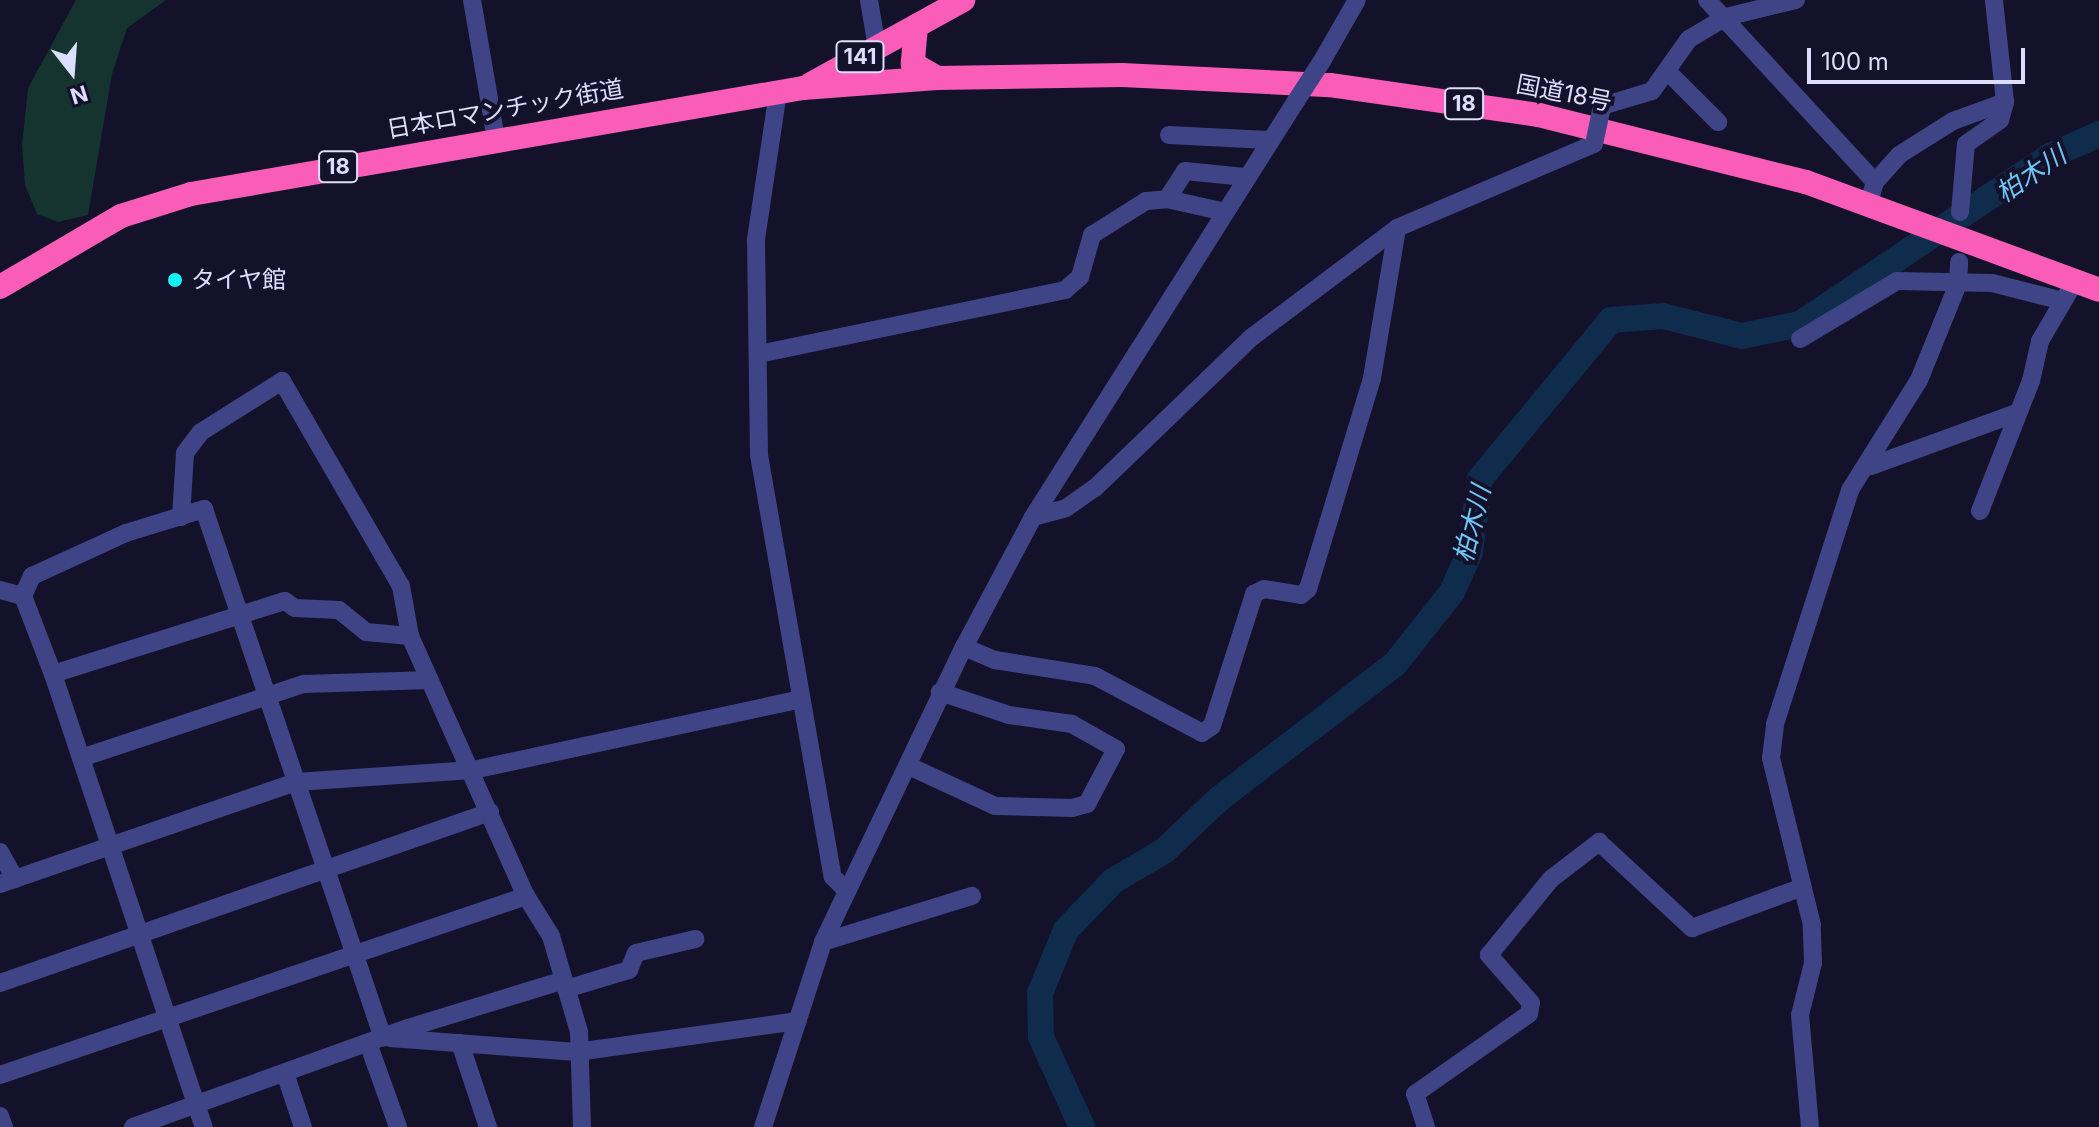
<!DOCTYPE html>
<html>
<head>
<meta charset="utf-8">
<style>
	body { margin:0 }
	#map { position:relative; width:2099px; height:1127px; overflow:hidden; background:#14122a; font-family:Inter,"Noto Sans JP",sans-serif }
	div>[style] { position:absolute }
	.green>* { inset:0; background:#153430 }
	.river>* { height:26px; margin:-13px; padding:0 13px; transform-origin:13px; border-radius:13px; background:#0f2c4c }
	.minor>* { height:18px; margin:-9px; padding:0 9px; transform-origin:9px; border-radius:9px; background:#3f4487 }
	.highway>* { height:24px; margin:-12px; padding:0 12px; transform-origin:12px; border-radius:12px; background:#f95db7 }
	.minor-bridge>* { height:18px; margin:-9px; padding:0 9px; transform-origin:9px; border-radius:9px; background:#3f4487 }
	.dots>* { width:22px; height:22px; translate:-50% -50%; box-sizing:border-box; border:4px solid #14122a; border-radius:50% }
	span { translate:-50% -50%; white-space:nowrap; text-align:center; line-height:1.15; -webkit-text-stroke:8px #14122a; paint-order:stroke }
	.shield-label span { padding:2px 6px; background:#14122a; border:2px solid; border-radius:6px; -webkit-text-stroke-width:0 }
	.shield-label { font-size:22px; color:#ddddfe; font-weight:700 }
	.street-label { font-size:24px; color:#ddddfe }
	.poi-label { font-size:24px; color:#ddddfe }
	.left { translate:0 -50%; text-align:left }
	.water-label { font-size:26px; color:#6fc7f9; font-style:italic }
	.north { position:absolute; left:32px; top:32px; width:80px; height:80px; -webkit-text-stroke:6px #14122a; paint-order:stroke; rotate:163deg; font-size:22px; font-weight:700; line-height:32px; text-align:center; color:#ddddfe }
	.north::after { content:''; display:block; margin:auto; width:28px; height:36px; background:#ddddfe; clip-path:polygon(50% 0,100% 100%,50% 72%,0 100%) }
	.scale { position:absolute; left:1807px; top:48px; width:218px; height:36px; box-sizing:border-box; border:4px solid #ddddfe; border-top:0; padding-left:10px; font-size:24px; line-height:28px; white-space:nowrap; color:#ddddfe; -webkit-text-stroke:6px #14122a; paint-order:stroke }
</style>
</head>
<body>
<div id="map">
	<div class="green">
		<i style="clip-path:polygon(76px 0,166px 0,127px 28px,112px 74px,88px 215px,58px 222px,37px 214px,25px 185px,22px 145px,28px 88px)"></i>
	</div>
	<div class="river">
		<i style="left:1082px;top:1127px;width:99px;rotate:-114.5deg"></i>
		<i style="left:1041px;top:1037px;width:44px;rotate:-91.3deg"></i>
		<i style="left:1040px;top:993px;width:68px;rotate:-67.6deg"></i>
		<i style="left:1066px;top:930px;width:68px;rotate:-46.2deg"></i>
		<i style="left:1113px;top:881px;width:59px;rotate:-30.5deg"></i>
		<i style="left:1164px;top:851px;width:76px;rotate:-43.4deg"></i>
		<i style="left:1219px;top:799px;width:222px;rotate:-37.5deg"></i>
		<i style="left:1395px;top:664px;width:92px;rotate:-51.6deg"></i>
		<i style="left:1452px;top:592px;width:44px;rotate:-65.8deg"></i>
		<i style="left:1470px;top:552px;width:74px;rotate:-82.2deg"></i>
		<i style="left:1480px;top:479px;width:206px;rotate:-50.5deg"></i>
		<i style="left:1611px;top:320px;width:52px;rotate:-4.4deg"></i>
		<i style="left:1663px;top:316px;width:81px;rotate:14.2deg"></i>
		<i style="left:1742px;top:336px;width:59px;rotate:-11.7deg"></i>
		<i style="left:1800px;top:324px;width:301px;rotate:-33.9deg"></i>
		<i style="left:2050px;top:156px;width:54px;rotate:-24.2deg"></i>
	</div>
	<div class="minor">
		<i style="left:472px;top:0;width:141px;rotate:80.2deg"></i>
		<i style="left:869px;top:0;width:49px;rotate:80.5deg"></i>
		<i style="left:1707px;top:0;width:248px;rotate:47.3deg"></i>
		<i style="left:1322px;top:61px;width:70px;rotate:-60.2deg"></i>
		<i style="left:1668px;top:72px;width:71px;rotate:45deg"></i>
		<i style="left:778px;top:92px;width:150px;rotate:98.5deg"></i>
		<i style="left:756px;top:240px;width:215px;rotate:89.2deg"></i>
		<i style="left:759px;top:455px;width:428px;rotate:80.1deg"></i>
		<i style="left:833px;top:877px;width:18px;rotate:45deg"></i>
		<i style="left:1602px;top:106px;width:52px;rotate:-16.7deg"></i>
		<i style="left:1652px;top:91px;width:64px;rotate:-54.6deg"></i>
		<i style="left:1689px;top:39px;width:43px;rotate:-30.7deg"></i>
		<i style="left:1726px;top:17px;width:72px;rotate:-13.7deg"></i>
		<i style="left:1169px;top:135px;width:99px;rotate:2.9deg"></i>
		<i style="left:1167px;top:199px;width:33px;rotate:-57deg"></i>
		<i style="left:1185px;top:171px;width:60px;rotate:5.7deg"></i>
		<i style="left:1868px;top:205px;width:24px;rotate:-73deg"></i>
		<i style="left:1875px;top:182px;width:36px;rotate:-48deg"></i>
		<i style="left:1899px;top:155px;width:64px;rotate:-32.2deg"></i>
		<i style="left:1953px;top:121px;width:55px;rotate:-20.1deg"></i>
		<i style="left:2005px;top:102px;width:103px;rotate:-96.2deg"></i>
		<i style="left:1960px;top:212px;width:68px;rotate:-85deg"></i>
		<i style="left:1966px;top:144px;width:42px;rotate:-35.2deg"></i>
		<i style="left:2000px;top:120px;width:19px;rotate:-74deg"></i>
		<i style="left:1800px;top:339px;width:113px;rotate:-30.9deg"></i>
		<i style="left:1897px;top:281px;width:95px;rotate:1.2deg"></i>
		<i style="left:1992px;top:283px;width:73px;rotate:14.2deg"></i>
		<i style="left:759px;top:354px;width:313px;rotate:-11.8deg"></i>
		<i style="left:1065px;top:290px;width:20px;rotate:-41deg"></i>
		<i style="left:1080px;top:277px;width:44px;rotate:-74.1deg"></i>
		<i style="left:1092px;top:235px;width:64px;rotate:-32.2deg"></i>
		<i style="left:1146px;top:201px;width:21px;rotate:-5deg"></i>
		<i style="left:1167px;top:199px;width:59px;rotate:12.6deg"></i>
		<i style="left:1871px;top:466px;width:152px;rotate:-20deg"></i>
		<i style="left:1980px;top:511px;width:140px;rotate:-68.6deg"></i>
		<i style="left:2031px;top:381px;width:41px;rotate:-77.3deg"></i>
		<i style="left:2040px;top:341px;width:56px;rotate:-59.7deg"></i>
		<i style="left:181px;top:517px;width:64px;rotate:-86.4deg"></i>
		<i style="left:185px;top:453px;width:26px;rotate:-53deg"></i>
		<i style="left:201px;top:432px;width:96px;rotate:-32.2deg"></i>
		<i style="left:282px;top:381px;width:237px;rotate:59.9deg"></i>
		<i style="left:401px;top:586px;width:51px;rotate:79.8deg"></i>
		<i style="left:1033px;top:517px;width:34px;rotate:-15deg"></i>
		<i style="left:1066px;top:508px;width:35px;rotate:-35deg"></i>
		<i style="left:1095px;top:488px;width:218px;rotate:-43.9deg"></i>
		<i style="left:1252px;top:337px;width:181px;rotate:-36.9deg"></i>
		<i style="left:1397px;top:228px;width:214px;rotate:-23.1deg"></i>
		<i style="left:0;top:590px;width:24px;rotate:15deg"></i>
		<i style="left:23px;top:596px;width:84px;rotate:69deg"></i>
		<i style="left:53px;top:674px;width:478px;rotate:71.6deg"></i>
		<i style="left:23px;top:596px;width:22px;rotate:-66deg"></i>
		<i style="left:32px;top:576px;width:103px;rotate:-24.6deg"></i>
		<i style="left:126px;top:533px;width:82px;rotate:-17.1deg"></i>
		<i style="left:204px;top:509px;width:558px;rotate:71.31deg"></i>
		<i style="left:964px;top:647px;width:34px;rotate:23deg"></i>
		<i style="left:995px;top:660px;width:101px;rotate:9.1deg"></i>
		<i style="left:1095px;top:676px;width:121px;rotate:28deg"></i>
		<i style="left:1202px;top:733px;width:12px;rotate:-35deg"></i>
		<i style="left:1212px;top:726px;width:139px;rotate:-72.3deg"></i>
		<i style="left:1254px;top:594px;width:11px;rotate:-27deg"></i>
		<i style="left:1264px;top:589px;width:37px;rotate:9deg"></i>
		<i style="left:1301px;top:595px;width:9px;rotate:-41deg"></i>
		<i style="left:1308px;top:589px;width:220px;rotate:-73.1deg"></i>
		<i style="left:1372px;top:378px;width:152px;rotate:-80.5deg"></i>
		<i style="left:53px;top:674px;width:243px;rotate:-17.5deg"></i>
		<i style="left:285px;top:601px;width:12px;rotate:35deg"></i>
		<i style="left:295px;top:608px;width:44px;rotate:2.6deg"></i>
		<i style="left:339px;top:610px;width:35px;rotate:39deg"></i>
		<i style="left:366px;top:632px;width:44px;rotate:5.2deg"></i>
		<i style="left:410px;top:636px;width:285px;rotate:66deg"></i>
		<i style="left:526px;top:896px;width:47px;rotate:58deg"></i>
		<i style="left:551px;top:936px;width:100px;rotate:73.7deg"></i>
		<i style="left:579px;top:1032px;width:95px;rotate:88.2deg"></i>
		<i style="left:81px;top:758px;width:235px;rotate:-18.4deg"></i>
		<i style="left:304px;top:684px;width:126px;rotate:-1.8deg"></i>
		<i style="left:909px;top:766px;width:95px;rotate:24.9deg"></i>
		<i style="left:995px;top:806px;width:77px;rotate:1.5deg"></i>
		<i style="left:1072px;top:808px;width:16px;rotate:-15deg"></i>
		<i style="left:1087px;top:804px;width:62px;rotate:-62.2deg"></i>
		<i style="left:1116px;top:749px;width:51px;rotate:-150.4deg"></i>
		<i style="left:1072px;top:724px;width:64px;rotate:-171.9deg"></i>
		<i style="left:1009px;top:715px;width:73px;rotate:-161.6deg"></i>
		<i style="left:0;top:852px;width:31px;rotate:61deg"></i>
		<i style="left:0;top:884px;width:313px;rotate:-19deg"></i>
		<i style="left:296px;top:782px;width:177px;rotate:-3.9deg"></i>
		<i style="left:473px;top:770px;width:332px;rotate:-12.2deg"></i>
		<i style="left:823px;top:942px;width:156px;rotate:-17.2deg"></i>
		<i style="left:0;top:983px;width:519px;rotate:-19.24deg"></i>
		<i style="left:566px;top:989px;width:66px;rotate:-16.8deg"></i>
		<i style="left:629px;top:970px;width:18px;rotate:-68deg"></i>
		<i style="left:636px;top:953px;width:61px;rotate:-13.3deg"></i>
		<i style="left:390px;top:1038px;width:188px;rotate:4.3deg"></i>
		<i style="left:577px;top:1052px;width:223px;rotate:-8deg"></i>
		<i style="left:368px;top:1043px;width:89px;rotate:70.3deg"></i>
		<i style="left:460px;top:1043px;width:89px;rotate:71.6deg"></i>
		<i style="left:285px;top:1073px;width:57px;rotate:71.6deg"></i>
		<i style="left:0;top:1075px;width:556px;rotate:-18.79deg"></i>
		<i style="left:0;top:1116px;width:12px;rotate:70deg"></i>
		<i style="left:133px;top:1127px;width:292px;rotate:-19.8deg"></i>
		<i style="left:408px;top:1028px;width:163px;rotate:-17.1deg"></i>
		<i style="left:763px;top:1127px;width:194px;rotate:-72deg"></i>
		<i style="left:823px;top:942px;width:327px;rotate:-64.5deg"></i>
		<i style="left:964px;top:647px;width:147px;rotate:-62deg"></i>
		<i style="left:1033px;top:517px;width:492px;rotate:-57.7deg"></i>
		<i style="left:1426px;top:1127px;width:35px;rotate:-108deg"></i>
		<i style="left:1415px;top:1094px;width:139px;rotate:-35.1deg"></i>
		<i style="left:1529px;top:1014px;width:11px;rotate:-80deg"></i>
		<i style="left:1531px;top:1003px;width:64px;rotate:-131.2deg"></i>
		<i style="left:1489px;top:955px;width:98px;rotate:-50.8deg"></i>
		<i style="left:1551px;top:879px;width:61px;rotate:-37.6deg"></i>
		<i style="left:1599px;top:842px;width:127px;rotate:42.8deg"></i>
		<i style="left:1692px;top:928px;width:115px;rotate:-20.3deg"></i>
		<i style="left:1810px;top:1127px;width:112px;rotate:-95.1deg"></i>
		<i style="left:1800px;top:1015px;width:54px;rotate:-76deg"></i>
		<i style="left:1813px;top:963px;width:38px;rotate:-92deg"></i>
		<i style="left:1812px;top:925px;width:172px;rotate:-103.8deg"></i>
		<i style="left:1771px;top:758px;width:34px;rotate:-83deg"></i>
		<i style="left:1775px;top:724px;width:246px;rotate:-72.2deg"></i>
		<i style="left:1850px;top:490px;width:130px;rotate:-57.9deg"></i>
		<i style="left:1919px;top:380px;width:104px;rotate:-67.9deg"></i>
		<i style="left:1958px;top:284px;width:22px;rotate:-87deg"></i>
	</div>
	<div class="highway">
		<i style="left:916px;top:26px;width:38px;rotate:95deg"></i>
		<i style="left:913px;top:64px;width:28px;rotate:30deg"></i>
		<i style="left:811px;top:84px;width:174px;rotate:-28.9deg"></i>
		<i style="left:0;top:287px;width:140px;rotate:-30.4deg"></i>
		<i style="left:121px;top:216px;width:73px;rotate:-17.4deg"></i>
		<i style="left:191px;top:194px;width:621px;rotate:-9.83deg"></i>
		<i style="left:803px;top:88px;width:134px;rotate:-4.3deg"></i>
		<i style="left:937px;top:78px;width:185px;rotate:-0.9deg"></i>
		<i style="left:1122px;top:75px;width:208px;rotate:2.8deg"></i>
		<i style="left:1330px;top:85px;width:211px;rotate:8.2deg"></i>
		<i style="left:1539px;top:115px;width:275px;rotate:14.1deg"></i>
		<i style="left:1806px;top:182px;width:312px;rotate:20.2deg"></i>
	</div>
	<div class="minor-bridge">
		<i style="left:1296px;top:101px;width:48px;rotate:-57deg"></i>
		<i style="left:1594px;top:144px;width:39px;rotate:-78deg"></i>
	</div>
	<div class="dots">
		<i style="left:175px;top:280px;background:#11f6f5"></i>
	</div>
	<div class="shield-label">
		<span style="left:860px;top:57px">141</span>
		<span style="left:1464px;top:104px">18</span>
		<span style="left:338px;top:167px">18</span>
	</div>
	<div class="street-label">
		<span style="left:1564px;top:93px;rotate:11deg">国道18号</span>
		<span style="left:505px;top:109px;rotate:-10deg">日本ロマンチック街道</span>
	</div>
	<div class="poi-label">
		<span class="left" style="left:191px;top:280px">タイヤ館</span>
	</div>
	<div class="water-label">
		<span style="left:2031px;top:174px;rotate:-34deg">柏木川</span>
		<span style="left:1472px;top:524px;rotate:-76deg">柏木川</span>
	</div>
	<div class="north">N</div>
	<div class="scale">100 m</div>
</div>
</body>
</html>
